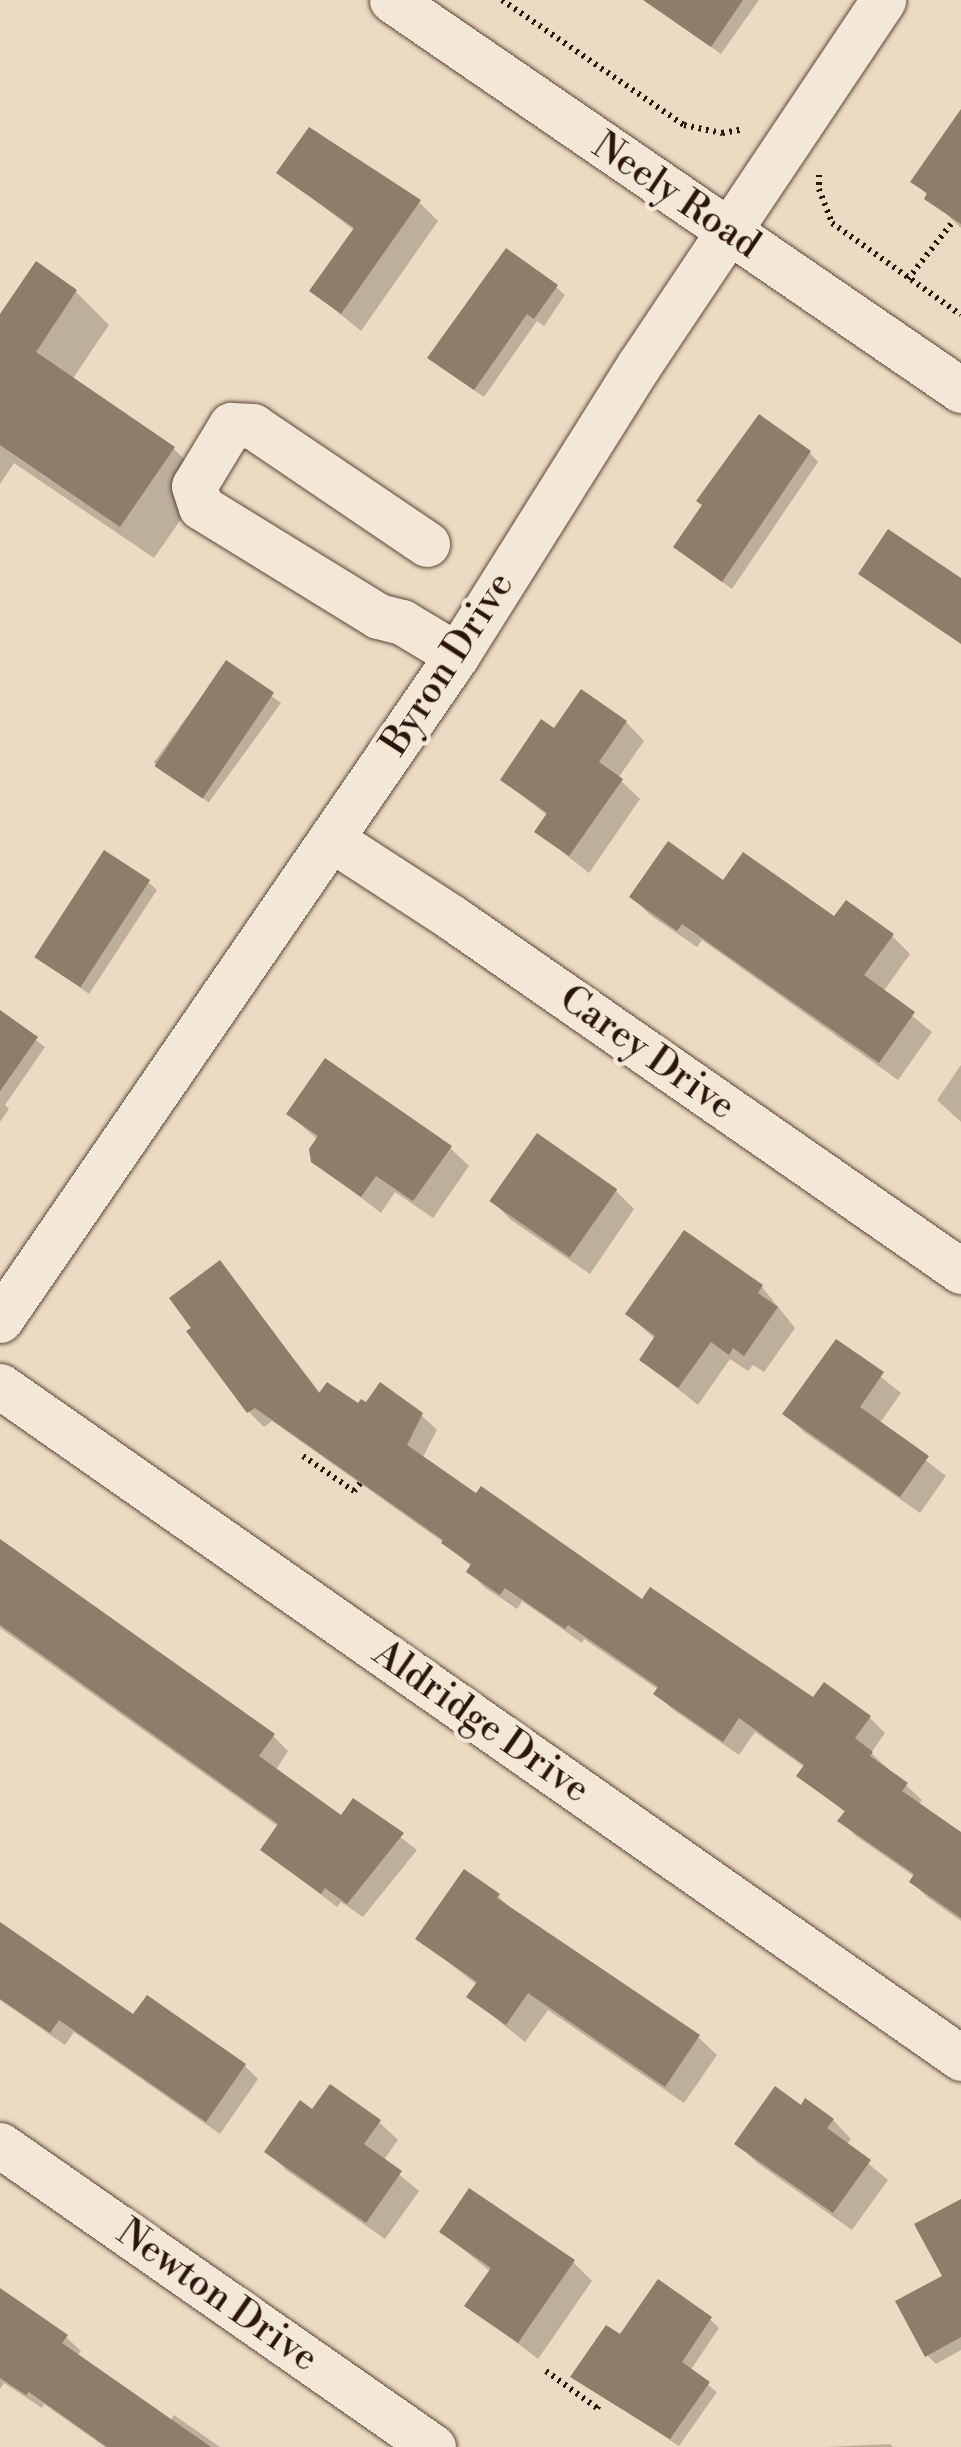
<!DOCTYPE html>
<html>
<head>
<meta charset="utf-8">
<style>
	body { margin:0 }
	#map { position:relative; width:961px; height:2447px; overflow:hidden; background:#ecdbc2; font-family:"Libre Bodoni",serif }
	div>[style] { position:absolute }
	.shadow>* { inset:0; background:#0003; transform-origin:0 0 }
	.building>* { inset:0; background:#8f7c6b; transform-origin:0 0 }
	.path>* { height:6px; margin-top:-3px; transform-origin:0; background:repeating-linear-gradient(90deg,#2b160d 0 2.5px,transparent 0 7.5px) }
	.roads { filter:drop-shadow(0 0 2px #5b473a) drop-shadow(0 0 2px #5b473a) }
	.minor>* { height:45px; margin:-22.5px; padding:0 22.5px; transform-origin:22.5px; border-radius:22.5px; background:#f3e8d7 }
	span { translate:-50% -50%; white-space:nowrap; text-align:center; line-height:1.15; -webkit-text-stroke:9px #f3e8d7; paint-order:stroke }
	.street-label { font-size:38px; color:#2b160d }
</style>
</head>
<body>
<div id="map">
	<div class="shadow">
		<i style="clip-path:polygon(673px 0,759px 0,721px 54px,674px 21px)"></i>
		<i style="clip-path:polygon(961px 113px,961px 228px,914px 182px)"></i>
		<i style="clip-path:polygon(310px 130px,419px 202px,438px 221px,361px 331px,312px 291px,355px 231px,279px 172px)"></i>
		<i style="clip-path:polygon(36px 265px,76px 292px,109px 325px,72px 380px,174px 449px,207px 482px,154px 558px,14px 463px,0 484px,0 318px)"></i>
		<i style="clip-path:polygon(556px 287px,565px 295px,544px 326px,537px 321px,484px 397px,439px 366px)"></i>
		<i style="clip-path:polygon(810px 453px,818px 462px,732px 589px,685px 555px)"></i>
		<i style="left:226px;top:663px;width:68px;height:123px;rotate:36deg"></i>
		<i style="clip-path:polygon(626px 722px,644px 741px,618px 778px,640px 799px,589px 873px,537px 832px,548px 816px,503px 780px,555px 732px)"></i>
		<i style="clip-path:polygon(148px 882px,157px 890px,89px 994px,37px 957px)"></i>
		<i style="clip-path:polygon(724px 883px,892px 936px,910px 954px,883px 992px,932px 1032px,898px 1080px,702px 940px,697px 947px,650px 915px,632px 897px)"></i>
		<i style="clip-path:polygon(0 1013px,45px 1047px,5px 1105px,9px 1109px,0 1122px)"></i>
		<i style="clip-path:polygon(961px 1065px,961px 1122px,937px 1100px)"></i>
		<i style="clip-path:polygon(289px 1114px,450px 1148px,469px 1166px,433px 1218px,395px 1192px,381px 1213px,313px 1161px,318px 1140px)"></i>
		<i style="clip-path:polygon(616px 1191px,634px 1209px,590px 1274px,511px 1220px,493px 1202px)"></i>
		<i style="clip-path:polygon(684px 1234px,762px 1287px,795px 1328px,764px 1372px,753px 1365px,748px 1371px,730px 1359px,698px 1405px,642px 1360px,656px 1340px,628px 1314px)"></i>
		<i style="clip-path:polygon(219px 1263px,321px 1394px,359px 1407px,421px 1415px,437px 1430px,422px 1459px,643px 1602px,814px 1701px,869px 1717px,885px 1733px,871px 1753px,922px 1800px,918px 1805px,961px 1835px,961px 1921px,927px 1897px,912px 1882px,915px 1877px,856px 1836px,841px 1821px,846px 1813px,800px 1776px,806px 1768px,755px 1732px,739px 1755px,672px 1709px,656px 1694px,659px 1690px,584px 1639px,582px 1643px,522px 1601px,517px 1609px,484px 1587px,469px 1571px,472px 1567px,443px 1542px,272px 1421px,264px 1427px,249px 1412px)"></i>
		<i style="clip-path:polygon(836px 1342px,901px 1393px,879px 1424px,946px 1476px,920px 1513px,804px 1432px,785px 1414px)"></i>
		<i style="clip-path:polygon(0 1541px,273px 1736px,288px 1751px,275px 1771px,342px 1819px,354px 1801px,417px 1850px,363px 1917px,341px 1902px,337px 1907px,263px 1850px,279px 1827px,0 1628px)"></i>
		<i style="clip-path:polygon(498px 1896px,515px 1913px,698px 2037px,717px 2055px,684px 2103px,548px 2010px,525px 2042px,469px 1997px,477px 1985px,418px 1938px)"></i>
		<i style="clip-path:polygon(0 1925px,134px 2018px,147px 1998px,245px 2066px,258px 2079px,220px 2134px,74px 2032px,65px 2045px,0 2000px)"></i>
		<i style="clip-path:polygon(801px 2108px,833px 2120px,851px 2139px,846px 2145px,888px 2180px,852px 2230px,756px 2162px,738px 2144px)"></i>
		<i style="clip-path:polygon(313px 2112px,379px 2122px,398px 2140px,383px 2161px,419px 2191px,385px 2239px,286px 2170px,267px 2151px)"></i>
		<i style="clip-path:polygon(961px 2202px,961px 2350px,936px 2364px,927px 2355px)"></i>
		<i style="clip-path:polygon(442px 2232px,573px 2262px,592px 2281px,538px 2359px,468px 2305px,491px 2272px)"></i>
		<i style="clip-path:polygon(0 2290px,66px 2337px,81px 2351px,77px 2356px,170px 2421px,174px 2415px,220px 2447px,105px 2447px,44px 2404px,42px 2408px,4px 2383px,0 2389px)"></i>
		<i style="clip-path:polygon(710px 2319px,719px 2328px,690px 2371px,717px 2392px,679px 2446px,573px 2377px,620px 2338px)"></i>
		<i style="clip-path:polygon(890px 2444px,893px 2447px,824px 2447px)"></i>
	</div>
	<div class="building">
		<i style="clip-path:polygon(643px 0,743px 0,711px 47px)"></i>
		<i style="clip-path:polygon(961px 109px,961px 224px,924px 199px,927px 193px,910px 182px)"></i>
		<i style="clip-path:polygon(309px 127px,421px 200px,341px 314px,309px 291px,354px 228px,276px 173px)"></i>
		<i style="clip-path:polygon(506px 248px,558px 285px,534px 319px,527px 314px,474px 390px,427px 358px)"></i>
		<i style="clip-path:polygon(36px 261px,77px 290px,36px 352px,175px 447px,120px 527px,0 445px,0 314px)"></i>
		<i style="clip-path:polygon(759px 414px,811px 451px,722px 582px,673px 547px,702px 505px,696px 501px)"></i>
		<i style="clip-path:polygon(888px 529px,961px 578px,961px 644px,858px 574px)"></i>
		<i style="left:226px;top:660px;width:58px;height:128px;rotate:34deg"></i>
		<i style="clip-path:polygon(581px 689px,627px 721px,599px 762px,623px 779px,569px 856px,534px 832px,547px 813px,500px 780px,541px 719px,554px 728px)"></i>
		<i style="clip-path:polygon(668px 841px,723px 880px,743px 852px,834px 916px,846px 900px,894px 934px,864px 975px,915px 1012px,879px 1063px,682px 924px,677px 931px,629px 897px)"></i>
		<i style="left:104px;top:850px;width:55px;height:128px;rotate:33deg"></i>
		<i style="clip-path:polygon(0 1010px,38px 1037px,0 1091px)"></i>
		<i style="clip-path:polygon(325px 1058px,452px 1146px,413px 1201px,376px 1176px,361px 1197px,311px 1162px,309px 1149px,318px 1136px,286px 1114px)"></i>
		<i style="left:537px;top:1133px;width:98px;height:83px;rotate:35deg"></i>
		<i style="clip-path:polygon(684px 1230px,763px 1285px,758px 1293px,778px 1307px,744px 1356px,733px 1348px,729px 1355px,711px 1342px,678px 1388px,639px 1360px,655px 1336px,625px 1314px)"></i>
		<i style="clip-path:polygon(220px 1260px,319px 1393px,327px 1382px,358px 1403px,361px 1399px,366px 1402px,380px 1382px,423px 1413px,407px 1445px,476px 1493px,481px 1486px,642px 1599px,650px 1587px,813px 1697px,824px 1682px,871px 1716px,855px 1738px,873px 1752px,870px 1756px,908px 1783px,902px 1791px,961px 1832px,961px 1918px,909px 1882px,914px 1874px,837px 1821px,845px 1811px,796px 1776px,804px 1765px,739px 1718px,723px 1742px,653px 1694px,658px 1687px,568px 1625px,565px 1629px,505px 1588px,500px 1595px,466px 1572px,471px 1564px,441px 1543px,443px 1540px,255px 1408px,247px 1413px,186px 1331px,191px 1328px,169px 1298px)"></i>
		<i style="clip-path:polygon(836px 1339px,884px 1372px,860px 1407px,929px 1456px,900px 1497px,782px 1414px)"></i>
		<i style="clip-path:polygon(0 1539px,275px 1734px,259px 1756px,341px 1815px,353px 1798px,404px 1833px,347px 1904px,325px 1888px,321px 1894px,260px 1850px,278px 1824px,0 1625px)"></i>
		<i style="clip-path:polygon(464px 1869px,500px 1894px,497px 1898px,700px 2035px,665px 2087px,528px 1993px,506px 2025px,466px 1997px,477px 1982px,415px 1939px)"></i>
		<i style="clip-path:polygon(0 1922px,133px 2014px,147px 1995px,246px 2064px,206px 2122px,59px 2020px,50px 2033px,0 1999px)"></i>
		<i style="clip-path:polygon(330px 2084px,381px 2120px,364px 2144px,402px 2171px,366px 2223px,264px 2152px,300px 2100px,312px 2109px)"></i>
		<i style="clip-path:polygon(775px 2086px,801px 2105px,805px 2098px,834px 2119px,827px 2128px,871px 2160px,833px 2213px,734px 2144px)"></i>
		<i style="clip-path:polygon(469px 2188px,575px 2260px,518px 2343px,464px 2306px,491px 2268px,439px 2232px)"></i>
		<i style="clip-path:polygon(961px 2199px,961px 2337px,925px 2357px,895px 2301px,942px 2276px,914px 2224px)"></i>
		<i style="clip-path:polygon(658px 2279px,712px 2317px,682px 2362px,710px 2382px,670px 2439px,570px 2377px,606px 2325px,620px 2334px)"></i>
		<i style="clip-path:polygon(0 2288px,68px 2335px,62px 2343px,211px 2447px,107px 2447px,29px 2392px,26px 2395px,0 2378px)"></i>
	</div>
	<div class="path">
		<i style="left:502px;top:0;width:221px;rotate:34.5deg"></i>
		<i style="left:684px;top:125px;width:39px;rotate:12deg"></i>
		<i style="left:722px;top:133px;width:22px;rotate:-10deg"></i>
		<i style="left:819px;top:175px;width:14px;rotate:90deg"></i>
		<i style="left:819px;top:189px;width:36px;rotate:69deg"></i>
		<i style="left:832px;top:223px;width:158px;rotate:35.5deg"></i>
		<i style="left:908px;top:279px;width:70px;rotate:-52deg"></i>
		<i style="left:303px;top:1456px;width:62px;rotate:34.5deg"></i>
		<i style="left:354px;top:1491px;width:14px;rotate:-51deg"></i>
		<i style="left:546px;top:2371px;width:63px;rotate:36deg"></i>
		<i style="left:597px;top:2408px;width:7px;rotate:-56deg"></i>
	</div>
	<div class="roads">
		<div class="minor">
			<i style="left:392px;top:0;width:690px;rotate:34.43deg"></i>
			<i style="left:427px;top:544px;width:210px;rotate:-145.9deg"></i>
			<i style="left:253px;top:426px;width:22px;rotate:-177deg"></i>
			<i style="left:231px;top:425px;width:71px;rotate:121.2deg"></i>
			<i style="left:194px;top:486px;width:22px;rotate:72deg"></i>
			<i style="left:201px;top:507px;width:208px;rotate:31.6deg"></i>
			<i style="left:378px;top:616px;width:25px;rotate:14deg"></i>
			<i style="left:402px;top:622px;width:64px;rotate:31deg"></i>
			<i style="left:331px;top:839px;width:143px;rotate:33deg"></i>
			<i style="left:451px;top:917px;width:621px;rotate:34.77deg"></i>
			<i style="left:0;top:1320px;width:807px;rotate:-55.5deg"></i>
			<i style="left:457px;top:655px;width:342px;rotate:-57.9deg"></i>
			<i style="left:639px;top:365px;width:439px;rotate:-56.2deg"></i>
			<i style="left:0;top:1386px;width:1173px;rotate:34.96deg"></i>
			<i style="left:0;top:2145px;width:528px;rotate:34.89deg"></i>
		</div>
	</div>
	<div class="street-label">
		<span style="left:676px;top:196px;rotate:34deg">Neely Road</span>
		<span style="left:448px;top:664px;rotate:-57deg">Byron Drive</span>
		<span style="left:647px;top:1053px;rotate:35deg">Carey Drive</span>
		<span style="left:481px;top:1722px;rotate:35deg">Aldridge Drive</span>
		<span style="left:217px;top:2296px;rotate:35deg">Newton Drive</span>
	</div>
</div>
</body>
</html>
